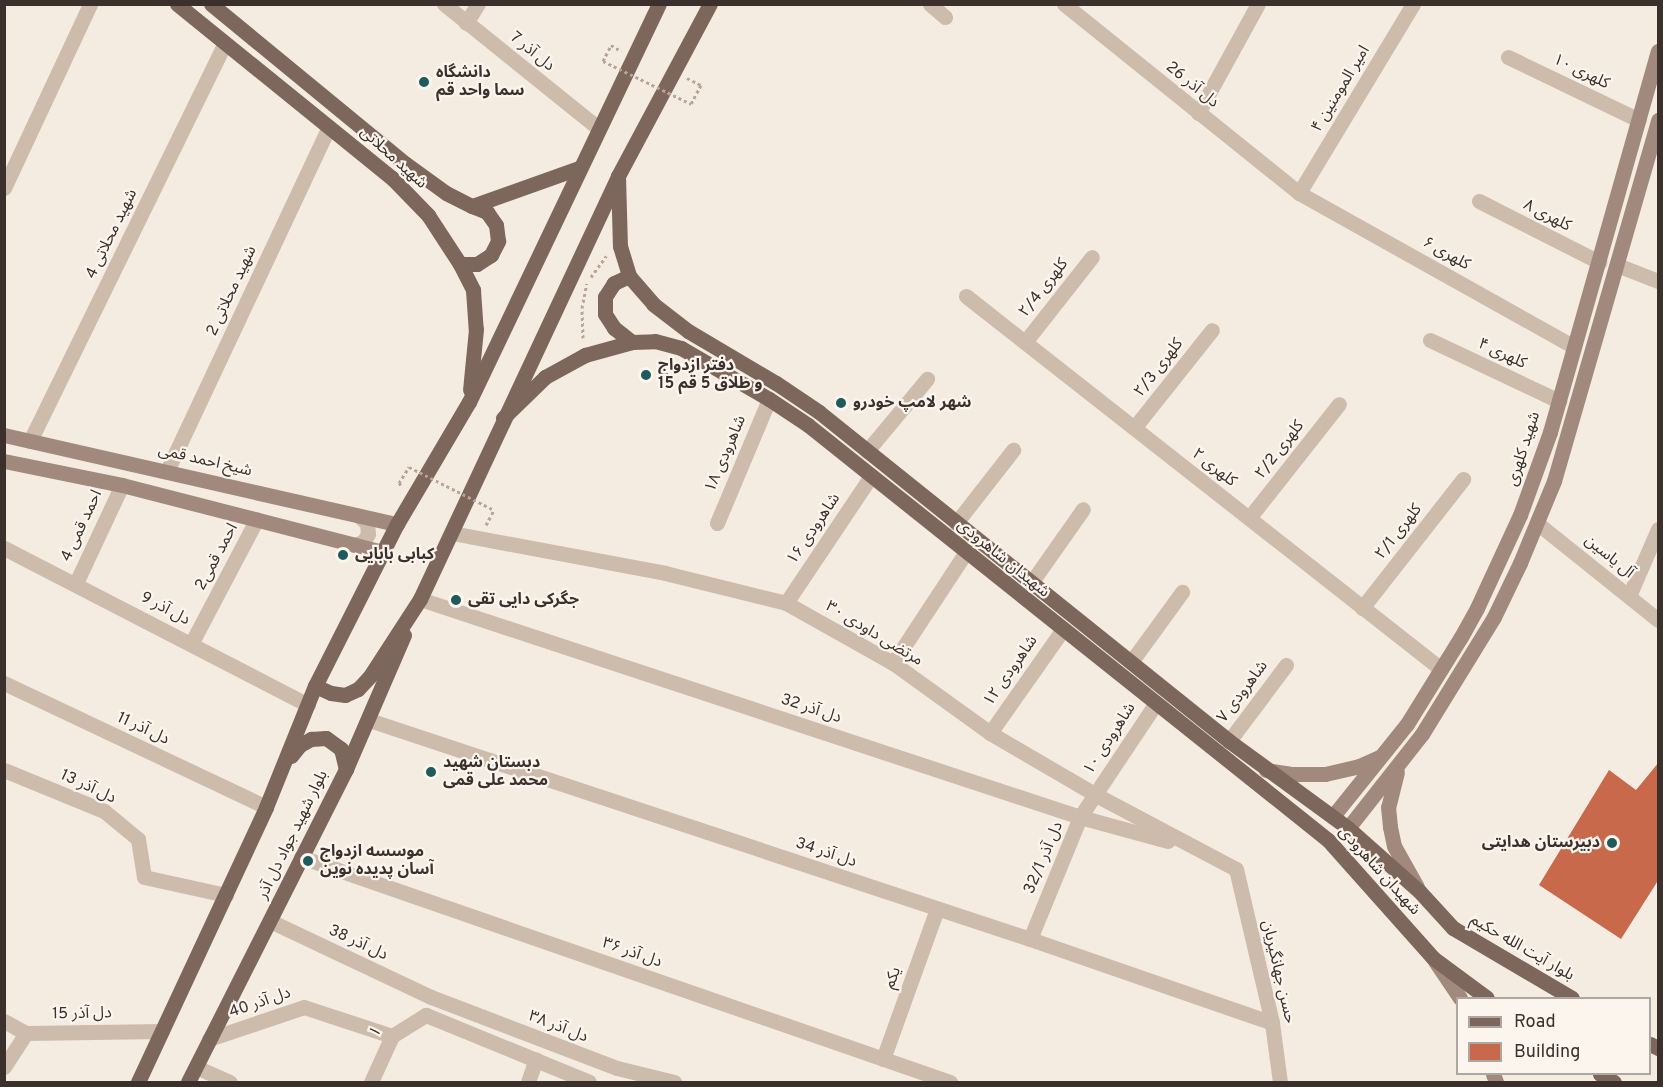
<!DOCTYPE html>
<html>
<head>
<meta charset="utf-8">
<style>
	body { margin:0 }
	#map { position:relative; width:1663px; height:1087px; overflow:hidden; background:#f4ebe1; font-family:Overpass,"Noto Sans Arabic",sans-serif }
	div>[style] { position:absolute }
	.building>* { inset:0; background:#c8694b }
	.path>* { height:3px; margin-top:-1.5px; transform-origin:0; background:repeating-linear-gradient(90deg,#b9a596 0 3px,transparent 0 6px) }
	.street>* { height:15px; margin:-7.5px; padding:0 7.5px; transform-origin:7.5px; border-radius:7.5px; background:#cdbbac }
	.secondary>* { height:15px; margin:-7.5px; padding:0 7.5px; transform-origin:7.5px; border-radius:7.5px; background:#a18a7d }
	.primary>* { height:15px; margin:-7.5px; padding:0 7.5px; transform-origin:7.5px; border-radius:7.5px; background:#7d675c }
	.path-bridge>* { height:3px; margin-top:-1.5px; transform-origin:0; background:repeating-linear-gradient(90deg,#b9a596 0 3px,transparent 0 6px) }
	.dots>* { width:16px; height:16px; translate:-50% -50%; box-sizing:border-box; border:3px solid #fbf5ee; border-radius:50% }
	span { translate:-50% -50%; white-space:nowrap; text-align:center; line-height:1.15; -webkit-text-stroke:4.5px #fbf5ee; paint-order:stroke }
	.street-label { font-size:16px; color:#3b302b }
	.poi-label { font-size:16px; color:#3b302b; font-weight:700 }
	.left { translate:0 -50%; text-align:left }
	.right { translate:-100% -50%; text-align:right }
	.frame { position:absolute; inset:0; border:6px solid #3b302b; pointer-events:none }
	.legend { position:absolute; left:1456px; top:997px; width:195px; height:78px; box-sizing:border-box; background:#fbf5ee; border:2px solid #aea6a0; margin:0; padding:8px 10px; list-style:none; font-size:18px; color:#3b302b }
	.legend li { display:flex; align-items:center; gap:12px; height:30px }
	.legend b { width:30px; border:2px solid #aea6a0 }
</style>
</head>
<body>
<div id="map">
	<div class="building">
		<i style="clip-path:polygon(1659px 762px,1659px 879px,1621px 939px,1539px 885px,1609px 770px,1636px 790px)"></i>
	</div>
	<div class="path">
		<i style="left:603px;top:61px;width:18px;rotate:-63deg"></i>
		<i style="left:611px;top:45px;width:12px;rotate:31deg"></i>
		<i style="left:687px;top:78px;width:16px;rotate:27deg"></i>
		<i style="left:701px;top:85px;width:21px;rotate:118deg"></i>
		<i style="left:591px;top:277px;width:26px;rotate:-54deg"></i>
		<i style="left:583px;top:338px;width:30px;rotate:-92deg"></i>
		<i style="left:582px;top:308px;width:25px;rotate:-79deg"></i>
		<i style="left:401px;top:485px;width:3px;rotate:-135deg"></i>
		<i style="left:399px;top:483px;width:19px;rotate:-58deg"></i>
		<i style="left:486px;top:525px;width:17px;rotate:-62deg"></i>
	</div>
	<div class="street">
		<i style="left:444px;top:4px;width:198px;rotate:38.8deg"></i>
		<i style="left:930px;top:4px;width:20px;rotate:41deg"></i>
		<i style="left:1064px;top:4px;width:302px;rotate:38.8deg"></i>
		<i style="left:1299px;top:193px;width:315px;rotate:29.2deg"></i>
		<i style="left:466px;top:23px;width:22px;rotate:-58deg"></i>
		<i style="left:1508px;top:57px;width:145px;rotate:25.7deg"></i>
		<i style="left:1198px;top:113px;width:124px;rotate:-61.2deg"></i>
		<i style="left:4px;top:188px;width:203px;rotate:-64.9deg"></i>
		<i style="left:1299px;top:193px;width:221px;rotate:-58.9deg"></i>
		<i style="left:1479px;top:201px;width:135px;rotate:26.9deg"></i>
		<i style="left:1617px;top:265px;width:44px;rotate:21.3deg"></i>
		<i style="left:966px;top:296px;width:604px;rotate:38.14deg"></i>
		<i style="left:1430px;top:340px;width:143px;rotate:25.3deg"></i>
		<i style="left:1025px;top:342px;width:108px;rotate:-51.8deg"></i>
		<i style="left:1134px;top:428px;width:125px;rotate:-51.5deg"></i>
		<i style="left:30px;top:441px;width:443px;rotate:-63.9deg"></i>
		<i style="left:867px;top:451px;width:94px;rotate:-50.2deg"></i>
		<i style="left:167px;top:471px;width:380px;rotate:-64.8deg"></i>
		<i style="left:1249px;top:518px;width:145px;rotate:-51.7deg"></i>
		<i style="left:717px;top:523px;width:134px;rotate:-67.2deg"></i>
		<i style="left:956px;top:523px;width:93px;rotate:-52deg"></i>
		<i style="left:1537px;top:523px;width:155px;rotate:38.7deg"></i>
		<i style="left:452px;top:533px;width:217px;rotate:10.6deg"></i>
		<i style="left:665px;top:573px;width:125px;rotate:13.9deg"></i>
		<i style="left:786px;top:603px;width:123px;rotate:29.3deg"></i>
		<i style="left:893px;top:663px;width:120px;rotate:35.8deg"></i>
		<i style="left:990px;top:733px;width:123px;rotate:30.3deg"></i>
		<i style="left:1096px;top:795px;width:158px;rotate:27.9deg"></i>
		<i style="left:1236px;top:869px;width:158px;rotate:76.8deg"></i>
		<i style="left:1272px;top:1023px;width:60px;rotate:82.3deg"></i>
		<i style="left:354px;top:545px;width:9px;rotate:-18deg"></i>
		<i style="left:363px;top:542px;width:9px;rotate:-58deg"></i>
		<i style="left:368px;top:534px;width:11px;rotate:-95deg"></i>
		<i style="left:367px;top:523px;width:11px;rotate:-139deg"></i>
		<i style="left:4px;top:548px;width:342px;rotate:27.3deg"></i>
		<i style="left:76px;top:583px;width:108px;rotate:-64.9deg"></i>
		<i style="left:1031px;top:583px;width:90px;rotate:-54.9deg"></i>
		<i style="left:1629px;top:596px;width:73px;rotate:-66.6deg"></i>
		<i style="left:420px;top:599px;width:695px;rotate:18.28deg"></i>
		<i style="left:1080px;top:817px;width:91px;rotate:15.3deg"></i>
		<i style="left:786px;top:603px;width:153px;rotate:-56.2deg"></i>
		<i style="left:1362px;top:608px;width:164px;rotate:-51.9deg"></i>
		<i style="left:191px;top:644px;width:141px;rotate:-62.2deg"></i>
		<i style="left:1131px;top:662px;width:87px;rotate:-53.9deg"></i>
		<i style="left:893px;top:663px;width:133px;rotate:-56.7deg"></i>
		<i style="left:4px;top:683px;width:290px;rotate:25.3deg"></i>
		<i style="left:369px;top:720px;width:696px;rotate:18.33deg"></i>
		<i style="left:1030px;top:939px;width:256px;rotate:19.1deg"></i>
		<i style="left:990px;top:733px;width:127px;rotate:-54.9deg"></i>
		<i style="left:1229px;top:741px;width:95px;rotate:-53.1deg"></i>
		<i style="left:4px;top:770px;width:108px;rotate:22.3deg"></i>
		<i style="left:104px;top:811px;width:44px;rotate:39.5deg"></i>
		<i style="left:138px;top:839px;width:38px;rotate:81deg"></i>
		<i style="left:144px;top:877px;width:84px;rotate:12.4deg"></i>
		<i style="left:301px;top:857px;width:687px;rotate:19.12deg"></i>
		<i style="left:270px;top:921px;width:178px;rotate:25.3deg"></i>
		<i style="left:431px;top:997px;width:199px;rotate:20.9deg"></i>
		<i style="left:617px;top:1068px;width:59px;rotate:13.8deg"></i>
		<i style="left:1030px;top:939px;width:132px;rotate:-67.7deg"></i>
		<i style="left:1080px;top:817px;width:137px;rotate:-56.3deg"></i>
		<i style="left:4px;top:1021px;width:25px;rotate:29deg"></i>
		<i style="left:26px;top:1033px;width:136px;rotate:-0.8deg"></i>
		<i style="left:209px;top:1039px;width:100px;rotate:-18.6deg"></i>
		<i style="left:304px;top:1007px;width:93px;rotate:18.2deg"></i>
		<i style="left:883px;top:1059px;width:159px;rotate:-70.2deg"></i>
		<i style="left:4px;top:1067px;width:40px;rotate:-57.1deg"></i>
		<i style="left:196px;top:1067px;width:37px;rotate:24deg"></i>
		<i style="left:371px;top:1082px;width:51px;rotate:-65.5deg"></i>
		<i style="left:392px;top:1036px;width:40px;rotate:-32deg"></i>
		<i style="left:426px;top:1015px;width:176px;rotate:22.3deg"></i>
		<i style="left:528px;top:1082px;width:24px;rotate:-71deg"></i>
	</div>
	<div class="secondary">
		<i style="left:4px;top:435px;width:403px;rotate:12.8deg"></i>
		<i style="left:4px;top:461px;width:120px;rotate:11.5deg"></i>
		<i style="left:122px;top:485px;width:269px;rotate:14.4deg"></i>
		<i style="left:1266px;top:770px;width:24px;rotate:9deg"></i>
		<i style="left:1290px;top:774px;width:35px"></i>
		<i style="left:1325px;top:774px;width:35px;rotate:-13deg"></i>
		<i style="left:1359px;top:766px;width:22px;rotate:-24deg"></i>
		<i style="left:1397px;top:772px;width:36px;rotate:104deg"></i>
		<i style="left:1388px;top:807px;width:20px;rotate:84deg"></i>
		<i style="left:1390px;top:827px;width:19px;rotate:78deg"></i>
		<i style="left:1394px;top:846px;width:47px;rotate:60.7deg"></i>
		<i style="left:1333px;top:816px;width:118px;rotate:-51.2deg"></i>
		<i style="left:1407px;top:724px;width:102px;rotate:-58.2deg"></i>
		<i style="left:1461px;top:637px;width:33px;rotate:-61deg"></i>
		<i style="left:1477px;top:608px;width:102px;rotate:-65.2deg"></i>
		<i style="left:1520px;top:515px;width:88px;rotate:-70.1deg"></i>
		<i style="left:1550px;top:432px;width:396px;rotate:-74.2deg"></i>
		<i style="left:1348px;top:828px;width:120px;rotate:-51.8deg"></i>
		<i style="left:1422px;top:734px;width:137px;rotate:-58.4deg"></i>
		<i style="left:1494px;top:617px;width:60px;rotate:-64.3deg"></i>
		<i style="left:1520px;top:563px;width:89px;rotate:-67.5deg"></i>
		<i style="left:1554px;top:481px;width:376px;rotate:-73.9deg"></i>
		<i style="left:1435px;top:961px;width:45px;rotate:56deg"></i>
		<i style="left:1493px;top:1074px;width:9px;rotate:69deg"></i>
	</div>
	<div class="primary">
		<i style="left:177px;top:4px;width:277px;rotate:39deg"></i>
		<i style="left:392px;top:178px;width:52px;rotate:45.8deg"></i>
		<i style="left:428px;top:215px;width:59px;rotate:56.9deg"></i>
		<i style="left:460px;top:264px;width:29px;rotate:63deg"></i>
		<i style="left:473px;top:290px;width:39px;rotate:86deg"></i>
		<i style="left:476px;top:329px;width:61px;rotate:95.6deg"></i>
		<i style="left:211px;top:4px;width:252px;rotate:39.4deg"></i>
		<i style="left:406px;top:164px;width:49px;rotate:35.9deg"></i>
		<i style="left:446px;top:193px;width:29px;rotate:27deg"></i>
		<i style="left:472px;top:206px;width:114px;rotate:-19.6deg"></i>
		<i style="left:618px;top:176px;width:70px;rotate:88.4deg"></i>
		<i style="left:620px;top:246px;width:31px;rotate:73deg"></i>
		<i style="left:629px;top:276px;width:37px;rotate:49deg"></i>
		<i style="left:653px;top:304px;width:44px;rotate:37.6deg"></i>
		<i style="left:688px;top:331px;width:102px;rotate:30.6deg"></i>
		<i style="left:776px;top:383px;width:52px;rotate:34deg"></i>
		<i style="left:819px;top:412px;width:526px;rotate:38.74deg"></i>
		<i style="left:1229px;top:741px;width:147px;rotate:36.2deg"></i>
		<i style="left:1348px;top:828px;width:96px;rotate:41.6deg"></i>
		<i style="left:1420px;top:892px;width:49px;rotate:47.5deg"></i>
		<i style="left:1453px;top:928px;width:138px;rotate:30.5deg"></i>
		<i style="left:460px;top:264px;width:17px"></i>
		<i style="left:477px;top:264px;width:17px;rotate:-33deg"></i>
		<i style="left:491px;top:255px;width:16px;rotate:-63deg"></i>
		<i style="left:498px;top:241px;width:16px;rotate:-97deg"></i>
		<i style="left:496px;top:225px;width:16px;rotate:-125deg"></i>
		<i style="left:487px;top:212px;width:16px;rotate:-158deg"></i>
		<i style="left:629px;top:276px;width:17px;rotate:155deg"></i>
		<i style="left:614px;top:283px;width:17px;rotate:123deg"></i>
		<i style="left:605px;top:297px;width:17px;rotate:90deg"></i>
		<i style="left:605px;top:314px;width:17px;rotate:57deg"></i>
		<i style="left:614px;top:328px;width:23px;rotate:38deg"></i>
		<i style="left:503px;top:418px;width:59px;rotate:-44.3deg"></i>
		<i style="left:545px;top:377px;width:46px;rotate:-28.8deg"></i>
		<i style="left:585px;top:355px;width:49px;rotate:-15.5deg"></i>
		<i style="left:632px;top:342px;width:23px;rotate:-2deg"></i>
		<i style="left:655px;top:341px;width:27px;rotate:15deg"></i>
		<i style="left:681px;top:348px;width:102px;rotate:30.1deg"></i>
		<i style="left:769px;top:399px;width:47px;rotate:33.7deg"></i>
		<i style="left:808px;top:425px;width:665px;rotate:38.59deg"></i>
		<i style="left:1328px;top:840px;width:158px;rotate:48.3deg"></i>
		<i style="left:1433px;top:958px;width:67px;rotate:36.5deg"></i>
		<i style="left:315px;top:686px;width:17px;rotate:24deg"></i>
		<i style="left:331px;top:693px;width:14px;rotate:8deg"></i>
		<i style="left:345px;top:695px;width:14px;rotate:-25deg"></i>
		<i style="left:358px;top:689px;width:18px;rotate:-47deg"></i>
		<i style="left:370px;top:676px;width:92px;rotate:-57deg"></i>
		<i style="left:420px;top:599px;width:467px;rotate:-64.9deg"></i>
		<i style="left:618px;top:176px;width:195px;rotate:-61.9deg"></i>
		<i style="left:291px;top:756px;width:14px;rotate:-51deg"></i>
		<i style="left:300px;top:745px;width:13px;rotate:-29deg"></i>
		<i style="left:311px;top:739px;width:15px;rotate:-4deg"></i>
		<i style="left:326px;top:738px;width:19px;rotate:36deg"></i>
		<i style="left:341px;top:749px;width:21px;rotate:76deg"></i>
		<i style="left:1650px;top:1044px;width:9px;rotate:27deg"></i>
		<i style="left:1600px;top:1074px;width:16px;rotate:30deg"></i>
		<i style="left:138px;top:1082px;width:303px;rotate:-65deg"></i>
		<i style="left:266px;top:807px;width:131px;rotate:-68deg"></i>
		<i style="left:315px;top:686px;width:182px;rotate:-63.2deg"></i>
		<i style="left:397px;top:524px;width:142px;rotate:-59.5deg"></i>
		<i style="left:469px;top:402px;width:441px;rotate:-64.5deg"></i>
		<i style="left:188px;top:1082px;width:351px;rotate:-63.2deg"></i>
		<i style="left:346px;top:769px;width:146px;rotate:-66.6deg"></i>
	</div>
	<div class="path-bridge">
		<i style="left:603px;top:61px;width:98px;rotate:26deg"></i>
		<i style="left:409px;top:467px;width:95px;rotate:26.8deg"></i>
	</div>
	<div class="dots">
		<i style="left:424px;top:82px;background:#1f5a5e"></i>
		<i style="left:646px;top:375px;background:#1f5a5e"></i>
		<i style="left:841px;top:403px;background:#1f5a5e"></i>
		<i style="left:343px;top:555px;background:#1f5a5e"></i>
		<i style="left:456px;top:600px;background:#1f5a5e"></i>
		<i style="left:431px;top:772px;background:#1f5a5e"></i>
		<i style="left:1612px;top:843px;background:#1f5a5e"></i>
		<i style="left:308px;top:861px;background:#1f5a5e"></i>
	</div>
	<div class="street-label">
		<span style="left:532px;top:52px;rotate:39deg">دل آذر 7</span>
		<span style="left:1581px;top:72px;rotate:26deg">کلهری ۱۰</span>
		<span style="left:1192px;top:85px;rotate:39deg">دل آذر 26</span>
		<span style="left:1341px;top:89px;rotate:-59deg">امیر المومنین ۴</span>
		<span style="left:393px;top:158px;rotate:42deg">شهید محلاتی</span>
		<span style="left:1547px;top:216px;rotate:27deg">کلهری ۸</span>
		<span style="left:112px;top:234px;rotate:-64deg">شهید محلاتی 4</span>
		<span style="left:1446px;top:254px;rotate:29deg">کلهری ۶</span>
		<span style="left:1044px;top:288px;rotate:-52deg">کلهری ۲/4</span>
		<span style="left:232px;top:291px;rotate:-65deg">شهید محلاتی 2</span>
		<span style="left:1502px;top:354px;rotate:25deg">کلهری ۴</span>
		<span style="left:1159px;top:368px;rotate:-52deg">کلهری ۲/3</span>
		<span style="left:1524px;top:449px;rotate:-72deg">شهید کلهری</span>
		<span style="left:1280px;top:450px;rotate:-52deg">کلهری ۲/2</span>
		<span style="left:726px;top:454px;rotate:-67deg">شاهرودی ۱۸</span>
		<span style="left:205px;top:461px;rotate:13deg">شیخ احمد قمی</span>
		<span style="left:1214px;top:468px;rotate:38deg">کلهری ۲</span>
		<span style="left:82px;top:526px;rotate:-65deg">احمد قمی 4</span>
		<span style="left:814px;top:529px;rotate:-56deg">شاهرودی ۱۶</span>
		<span style="left:1399px;top:532px;rotate:-52deg">کلهری ۲/1</span>
		<span style="left:217px;top:557px;rotate:-62deg">احمد قمی2</span>
		<span style="left:1609px;top:557px;rotate:39deg">آل یاسین</span>
		<span style="left:1003px;top:559px;rotate:39deg">شهیدان شاهرودی</span>
		<span style="left:165px;top:609px;rotate:28deg">دل آذر 9</span>
		<span style="left:874px;top:634px;rotate:31deg">۳۰ مرتضی داودی</span>
		<span style="left:1011px;top:671px;rotate:-55deg">شاهرودی ۱۲</span>
		<span style="left:1243px;top:692px;rotate:-53deg">۷ شاهرودی</span>
		<span style="left:811px;top:709px;rotate:18deg">دل آذر 32</span>
		<span style="left:143px;top:729px;rotate:25deg">دل آذر 11</span>
		<span style="left:1110px;top:739px;rotate:-57deg">شاهرودی ۱۰</span>
		<span style="left:88px;top:787px;rotate:25deg">دل آذر 13</span>
		<span style="left:293px;top:835px;rotate:-64deg">بلوار شهید جواد دل آذر</span>
		<span style="left:826px;top:853px;rotate:18deg">دل آذر 34</span>
		<span style="left:1044px;top:858px;rotate:-67deg">دل آذر 32/1</span>
		<span style="left:1379px;top:871px;rotate:48deg">شهیدان شاهرودی</span>
		<span style="left:358px;top:943px;rotate:25deg">دل آذر 38</span>
		<span style="left:1522px;top:948px;rotate:30deg">بلوار آیت الله حکیم</span>
		<span style="left:632px;top:953px;rotate:19deg">دل آذر ۳۶</span>
		<span style="left:1278px;top:972px;rotate:77deg">حسن جهانگیریان</span>
		<span style="left:893px;top:978px;rotate:-70deg">یکم</span>
		<span style="left:260px;top:1003px;rotate:-19deg">دل آذر 40</span>
		<span style="left:82px;top:1014px;rotate:-1deg">دل آذر 15</span>
		<span style="left:558px;top:1027px;rotate:21deg">دل آذر ۳۸</span>
		<span style="left:376px;top:1032px;rotate:-57deg">۱</span>
	</div>
	<div class="poi-label">
		<span class="left" style="left:436px;top:82px">دانشگاه<br>سما واحد قم</span>
		<span class="left" style="left:658px;top:375px">دفتر ازدواج<br>15 و طلاق 5 قم</span>
		<span class="left" style="left:853px;top:403px">شهر لامپ خودرو</span>
		<span class="left" style="left:355px;top:555px">کبابی بابایی</span>
		<span class="left" style="left:468px;top:600px">جگرکی دایی تقی</span>
		<span class="left" style="left:443px;top:772px">دبستان شهید<br>محمد علی قمی</span>
		<span class="right" style="left:1600px;top:843px">دبیرستان هدایتی</span>
		<span class="left" style="left:320px;top:861px">موسسه ازدواج<br>آسان پدیده نوین</span>
	</div>
	<div class="frame"></div>
	<ul class="legend">
	<li><b style="height:8px;background:#7d675c"></b>Road</li>
	<li><b style="height:16px;background:#c8694b"></b>Building</li>
	</ul>
</div>
</body>
</html>
